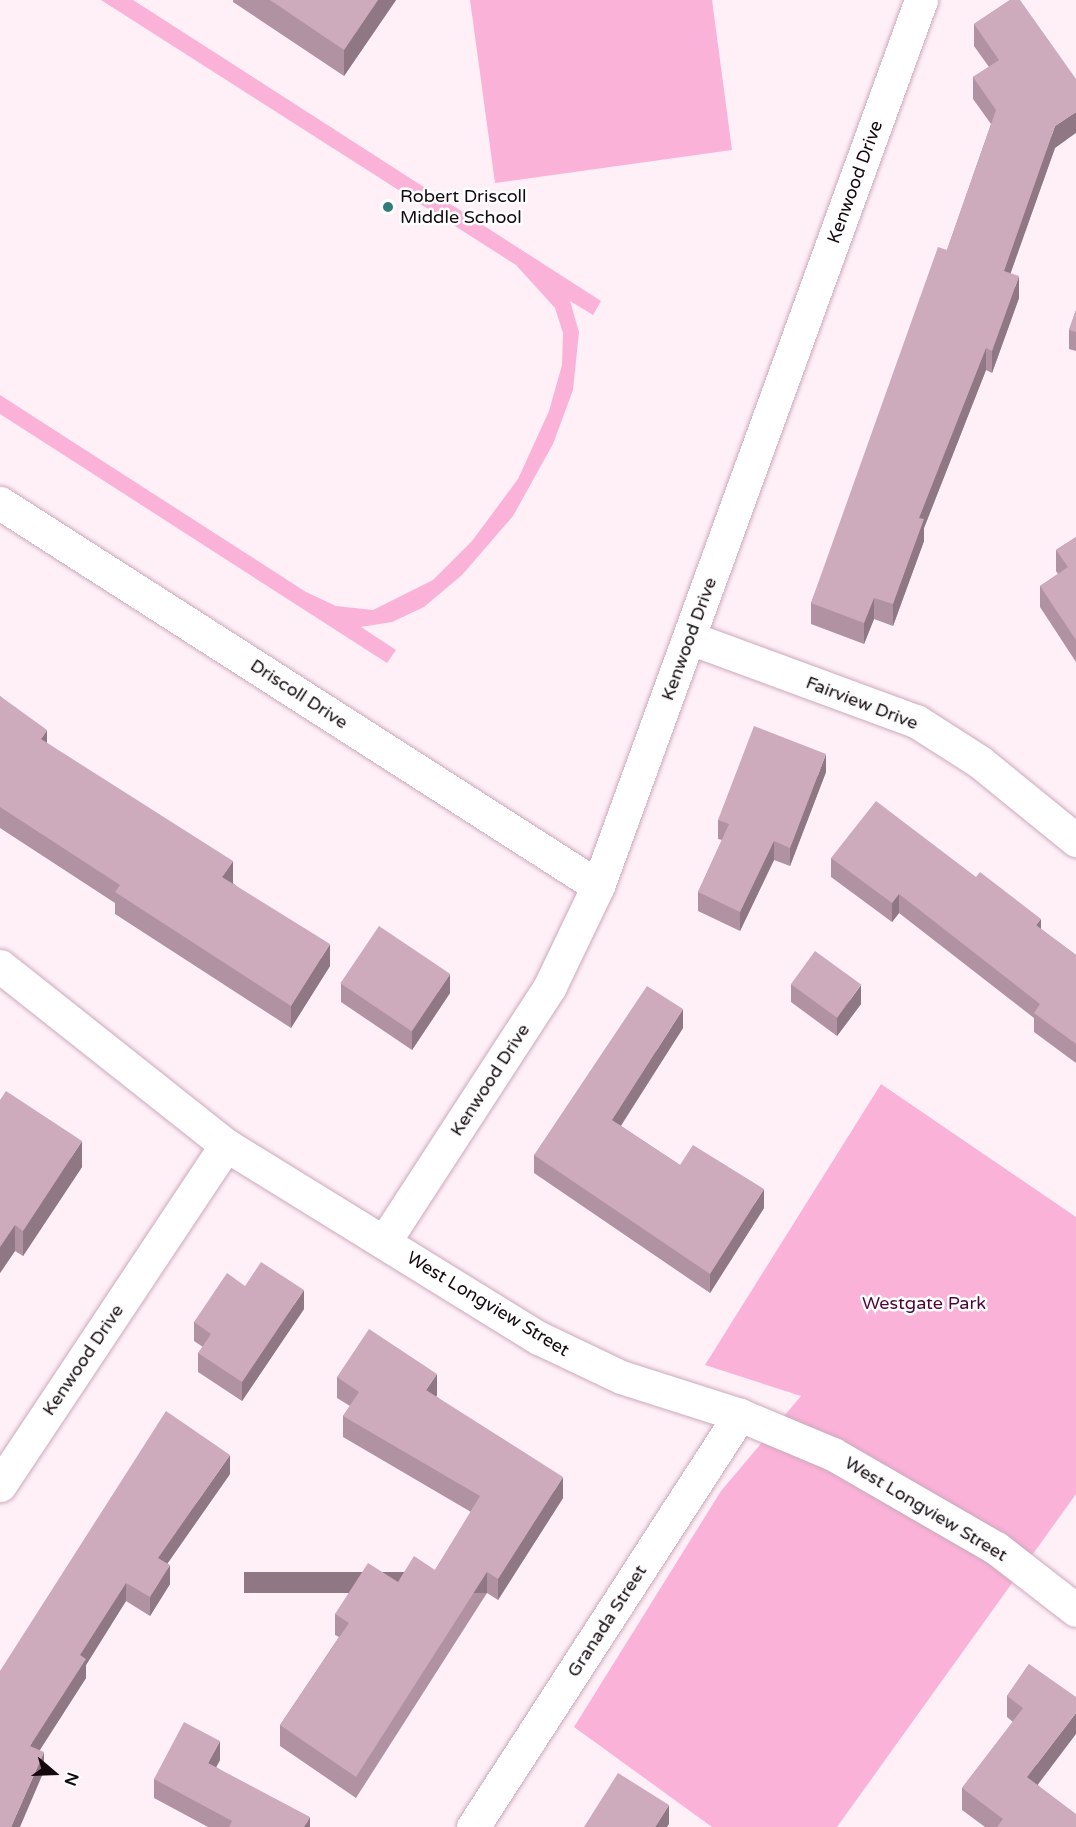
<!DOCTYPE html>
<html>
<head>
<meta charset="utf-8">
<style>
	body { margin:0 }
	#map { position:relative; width:1076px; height:1827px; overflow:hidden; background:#fff0f8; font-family:"Varela Round",sans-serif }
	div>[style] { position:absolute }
	.green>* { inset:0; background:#fbb2d9 }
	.roads { filter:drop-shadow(0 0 2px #cca9bb) drop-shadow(0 0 2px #cca9bb) }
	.street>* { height:33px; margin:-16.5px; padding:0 16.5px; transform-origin:16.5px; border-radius:16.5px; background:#fff }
	.wall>* { inset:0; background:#b092a2 }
	.shaded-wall>* { inset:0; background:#907784; transform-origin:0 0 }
	.building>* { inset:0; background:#cdaabc; transform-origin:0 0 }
	.dots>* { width:16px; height:16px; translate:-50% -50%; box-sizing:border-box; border:3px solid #fff; border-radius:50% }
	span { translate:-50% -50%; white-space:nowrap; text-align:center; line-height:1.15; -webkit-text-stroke:5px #fff; paint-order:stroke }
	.street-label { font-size:18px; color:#14090f }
	.poi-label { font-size:18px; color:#14090f }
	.left { translate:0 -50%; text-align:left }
	.park-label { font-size:18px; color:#500437 }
	.north { position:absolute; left:24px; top:1743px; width:60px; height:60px; -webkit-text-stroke:4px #fff; paint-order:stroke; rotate:109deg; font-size:16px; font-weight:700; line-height:24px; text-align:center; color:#14090f }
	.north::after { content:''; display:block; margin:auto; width:21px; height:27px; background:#14090f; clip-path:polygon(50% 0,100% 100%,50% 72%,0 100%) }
</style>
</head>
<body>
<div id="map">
	<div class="green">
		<i style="clip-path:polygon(101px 0,133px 0,601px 301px,593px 315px,570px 301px,579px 332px,573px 390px,553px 444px,513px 516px,462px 575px,424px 607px,392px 622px,361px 627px,396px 650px,387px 663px,0 414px,0 395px,306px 592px,336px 606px,373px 610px,433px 580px,472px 541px,518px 479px,549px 411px,562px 365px,563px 333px,555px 308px,516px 265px)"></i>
		<i style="clip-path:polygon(470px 0,712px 0,732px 150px,495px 183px)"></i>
		<i style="clip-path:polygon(881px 1084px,1076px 1217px,1076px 1494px,837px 1827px,712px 1827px,574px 1727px,721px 1491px,801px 1396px,705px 1365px)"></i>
	</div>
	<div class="roads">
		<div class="street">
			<i style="left:0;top:503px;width:710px;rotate:32.64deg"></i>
			<i style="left:690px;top:638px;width:241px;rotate:20.2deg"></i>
			<i style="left:916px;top:721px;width:76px;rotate:32.6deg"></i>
			<i style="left:980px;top:762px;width:124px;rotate:39.1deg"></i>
			<i style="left:0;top:966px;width:288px;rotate:38.4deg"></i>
			<i style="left:226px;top:1145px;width:368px;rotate:31.7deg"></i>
			<i style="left:539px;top:1338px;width:91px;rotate:25.4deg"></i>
			<i style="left:621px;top:1377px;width:125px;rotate:17.7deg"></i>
			<i style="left:740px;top:1415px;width:101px;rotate:22.8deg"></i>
			<i style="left:833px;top:1454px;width:188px;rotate:30deg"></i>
			<i style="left:996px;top:1548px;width:101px;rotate:37.8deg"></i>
			<i style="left:384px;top:1242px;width:305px;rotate:-57deg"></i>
			<i style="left:550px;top:986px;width:111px;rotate:-64.4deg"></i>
			<i style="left:598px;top:886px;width:943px;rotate:-69.97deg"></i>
			<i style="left:0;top:1485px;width:408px;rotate:-56.4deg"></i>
			<i style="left:473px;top:1827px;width:491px;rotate:-57.1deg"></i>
		</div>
	</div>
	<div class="wall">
		<i style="clip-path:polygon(233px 0,396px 0,344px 76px,233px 2px)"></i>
		<i style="clip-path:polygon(1010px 0,1055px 148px,1010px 273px,1019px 298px,992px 373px,986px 370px,924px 528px,924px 541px,893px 626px,874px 619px,864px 644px,811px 624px,811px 603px,947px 250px,991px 124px,973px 99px,973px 77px,989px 67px,974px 46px,974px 24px)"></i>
		<i style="clip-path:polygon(1076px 310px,1076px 351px,1069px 349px,1069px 330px)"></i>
		<i style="clip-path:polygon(1076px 537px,1076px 662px,1040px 607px,1040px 586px,1058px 574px,1056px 571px,1056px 550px)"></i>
		<i style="clip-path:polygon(0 696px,47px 743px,233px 883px,330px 966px,291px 1028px,115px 914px,115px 903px,0 828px)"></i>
		<i style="clip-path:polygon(826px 772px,790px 866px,774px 860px,740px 931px,698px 911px,698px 892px,722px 840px,718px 839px,718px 820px)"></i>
		<i style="clip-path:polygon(831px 858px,1041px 929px,1076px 955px,1076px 1063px,1034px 1032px,1034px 1018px,899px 913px,892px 922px,831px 877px)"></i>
		<i style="clip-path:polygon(341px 983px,450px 993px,412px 1050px,341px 1002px)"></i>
		<i style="clip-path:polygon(791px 984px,861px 1004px,837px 1036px,791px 1002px)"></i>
		<i style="clip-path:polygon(683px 1028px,621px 1126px,680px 1165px,764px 1208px,710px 1293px,534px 1173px,534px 1155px)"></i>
		<i style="clip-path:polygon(0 1100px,82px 1167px,23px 1256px,15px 1251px,0 1273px)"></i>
		<i style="clip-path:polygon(245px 1286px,304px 1309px,242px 1401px,198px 1372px,198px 1353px,203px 1347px,194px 1341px,194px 1322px)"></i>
		<i style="clip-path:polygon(337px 1377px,437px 1395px,436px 1396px,563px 1498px,498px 1600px,487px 1593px,356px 1798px,280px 1746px,280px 1725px,339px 1637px,335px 1635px,335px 1614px,398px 1582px,435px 1570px,471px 1512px,343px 1437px,343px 1416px,350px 1406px,337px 1398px)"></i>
		<i style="clip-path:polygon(230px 1474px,167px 1564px,170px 1584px,150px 1616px,126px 1601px,86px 1665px,86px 1678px,40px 1750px,44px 1771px,0 1671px)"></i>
		<i style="clip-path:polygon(1029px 1664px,1038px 1785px,1076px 1827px,985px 1827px,962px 1810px,962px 1788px,1013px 1722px,1007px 1717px,1007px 1696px)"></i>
		<i style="clip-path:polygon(220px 1760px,216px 1767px,310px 1827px,208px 1827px,154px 1798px,154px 1779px)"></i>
	</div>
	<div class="shaded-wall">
		<i style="clip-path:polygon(378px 0,396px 0,344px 76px,344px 50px)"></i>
		<i style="clip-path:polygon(1076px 112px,1076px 133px,1055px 148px,1004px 292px,1004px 271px,1055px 126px)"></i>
		<i style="clip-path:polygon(1019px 276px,1019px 298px,992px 373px,992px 351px)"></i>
		<i style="clip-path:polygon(986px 348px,986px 370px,924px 528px,924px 541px,893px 626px,893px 604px,919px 518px)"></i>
		<i style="clip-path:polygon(874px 598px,874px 619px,864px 644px,864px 623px)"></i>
		<i style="clip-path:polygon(47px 730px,47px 752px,41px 739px)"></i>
		<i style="clip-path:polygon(826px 754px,826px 772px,790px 866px,790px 848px)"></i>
		<i style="clip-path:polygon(774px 841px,774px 860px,740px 931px,740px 912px)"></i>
		<i style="clip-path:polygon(233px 861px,233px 883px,222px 899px,222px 877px)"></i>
		<i style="clip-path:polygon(899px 894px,899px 913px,892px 922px,892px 903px)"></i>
		<i style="clip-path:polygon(1041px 919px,1041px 938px,1036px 925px)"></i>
		<i style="clip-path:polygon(330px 944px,330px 966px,291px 1028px,291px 1006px)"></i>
		<i style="clip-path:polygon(450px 974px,450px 993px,412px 1050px,412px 1031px)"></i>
		<i style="clip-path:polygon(861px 985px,861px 1004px,837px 1036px,837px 1018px)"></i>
		<i style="clip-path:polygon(683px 1009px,683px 1028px,612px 1139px,612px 1120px)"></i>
		<i style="clip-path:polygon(82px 1141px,82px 1167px,23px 1256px,23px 1231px)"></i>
		<i style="clip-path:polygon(764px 1189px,764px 1208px,710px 1293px,710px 1274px)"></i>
		<i style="clip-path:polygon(15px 1225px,15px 1251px,0 1273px,0 1247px)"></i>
		<i style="clip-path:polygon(304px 1290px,304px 1309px,242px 1401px,242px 1382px)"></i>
		<i style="clip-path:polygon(437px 1374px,437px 1395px,426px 1411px,426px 1390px)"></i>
		<i style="clip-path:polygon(230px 1455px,230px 1474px,158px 1577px,158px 1558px)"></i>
		<i style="clip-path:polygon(563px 1477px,563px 1498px,498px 1600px,498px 1579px)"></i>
		<i style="clip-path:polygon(170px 1565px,170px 1584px,150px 1616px,150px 1597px)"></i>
		<i style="left:487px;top:1572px;width:21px;height:243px;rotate:90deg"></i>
		<i style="clip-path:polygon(126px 1583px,126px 1601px,86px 1665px,86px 1678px,30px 1765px,30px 1746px,80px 1655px)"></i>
		<i style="clip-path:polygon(1076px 1713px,1076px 1734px,1027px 1799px,1027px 1777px)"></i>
		<i style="clip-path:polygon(220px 1741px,220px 1760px,208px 1782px,208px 1763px)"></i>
		<i style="clip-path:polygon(44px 1752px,44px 1771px,20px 1827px,11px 1827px)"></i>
		<i style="clip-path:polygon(669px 1805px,669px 1824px,667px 1827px,655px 1827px)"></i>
		<i style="clip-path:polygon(310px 1817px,310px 1827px,304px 1827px)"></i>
	</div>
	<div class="building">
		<i style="clip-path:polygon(270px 0,378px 0,344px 50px)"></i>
		<i style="clip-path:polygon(1010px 0,1020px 0,1076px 79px,1076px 112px,1055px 126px,1004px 271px,1019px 276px,992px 351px,986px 348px,919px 518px,924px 519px,893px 604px,874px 598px,864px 623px,811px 603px,938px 247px,947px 250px,996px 110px,973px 77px,999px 60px,974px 24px)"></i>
		<i style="clip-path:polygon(1076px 310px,1076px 332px,1069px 330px)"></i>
		<i style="clip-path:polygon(1076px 537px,1076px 640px,1040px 586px,1068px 567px,1056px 550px)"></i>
		<i style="clip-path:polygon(0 696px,47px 730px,41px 739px,233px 861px,222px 877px,330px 944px,291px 1006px,115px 892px,120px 885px,0 807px)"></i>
		<i style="clip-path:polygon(754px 726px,826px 754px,790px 848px,774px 841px,740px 912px,698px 892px,729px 824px,718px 820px)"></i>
		<i style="clip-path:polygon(876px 801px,976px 877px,980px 872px,1041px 919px,1036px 925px,1076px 955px,1076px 1044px,1034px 1013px,1040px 1004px,899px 894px,892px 903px,831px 858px)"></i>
		<i style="left:379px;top:926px;width:86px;height:69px;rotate:34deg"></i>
		<i style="left:815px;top:951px;width:57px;height:41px;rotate:36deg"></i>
		<i style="clip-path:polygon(647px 986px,683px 1009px,612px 1120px,680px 1165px,693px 1145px,764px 1189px,710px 1274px,534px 1155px)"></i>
		<i style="clip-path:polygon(6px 1091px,82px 1141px,23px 1231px,15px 1225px,0 1247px,0 1100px)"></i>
		<i style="clip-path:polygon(261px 1262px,304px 1290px,242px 1382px,198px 1353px,211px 1334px,194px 1322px,227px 1273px,245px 1286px)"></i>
		<i style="clip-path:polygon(369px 1329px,437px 1374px,426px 1390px,563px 1477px,498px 1579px,487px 1572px,356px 1777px,280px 1725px,349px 1623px,335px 1614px,368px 1563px,398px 1582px,414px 1556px,435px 1570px,480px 1496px,343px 1416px,359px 1392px,337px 1377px)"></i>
		<i style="clip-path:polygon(166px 1411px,230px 1455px,158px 1558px,170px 1565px,150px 1597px,126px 1583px,80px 1655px,86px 1659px,30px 1746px,44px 1752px,11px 1827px,0 1827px,0 1671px)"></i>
		<i style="clip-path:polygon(1029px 1664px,1076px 1697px,1076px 1713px,1027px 1777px,1076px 1814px,1076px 1827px,997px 1827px,1003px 1819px,962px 1788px,1023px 1708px,1007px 1696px)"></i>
		<i style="clip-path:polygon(184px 1722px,220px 1741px,208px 1763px,310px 1817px,304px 1827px,229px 1827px,232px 1821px,154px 1779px)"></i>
		<i style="clip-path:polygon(618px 1773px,669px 1805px,655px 1827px,584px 1827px)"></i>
	</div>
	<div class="dots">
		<i style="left:388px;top:207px;background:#337c7d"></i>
	</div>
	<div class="street-label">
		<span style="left:855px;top:182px;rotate:-70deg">Kenwood Drive</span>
		<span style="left:689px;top:639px;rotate:-70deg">Kenwood Drive</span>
		<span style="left:299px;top:694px;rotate:33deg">Driscoll Drive</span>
		<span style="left:862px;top:703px;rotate:21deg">Fairview Drive</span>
		<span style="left:490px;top:1080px;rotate:-57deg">Kenwood Drive</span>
		<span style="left:488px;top:1304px;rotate:31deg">West Longview Street</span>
		<span style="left:83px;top:1360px;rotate:-56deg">Kenwood Drive</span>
		<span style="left:926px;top:1509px;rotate:31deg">West Longview Street</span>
		<span style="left:607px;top:1621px;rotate:-57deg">Granada Street</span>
	</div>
	<div class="poi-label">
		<span class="left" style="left:400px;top:207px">Robert Driscoll<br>Middle School</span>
	</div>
	<div class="park-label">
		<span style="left:924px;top:1303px">Westgate Park</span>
	</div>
	<div class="north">N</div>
</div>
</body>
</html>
